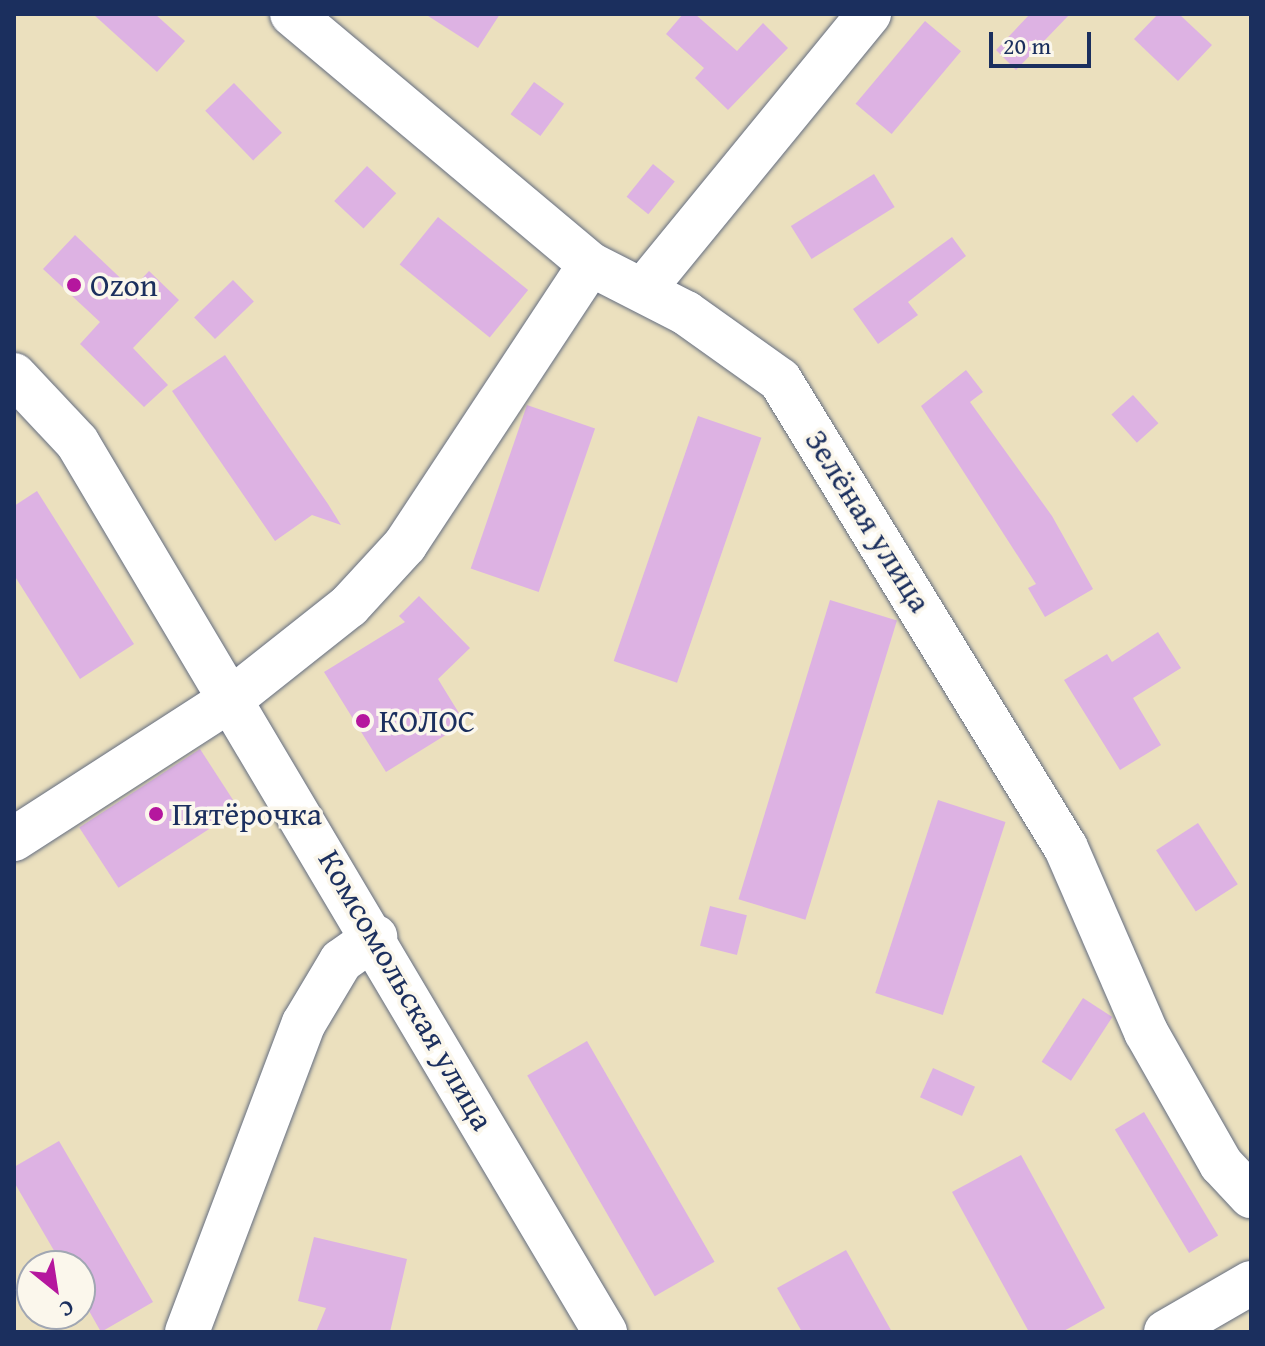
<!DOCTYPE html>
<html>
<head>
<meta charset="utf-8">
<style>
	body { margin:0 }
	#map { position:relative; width:1265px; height:1346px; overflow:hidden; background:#ebe0be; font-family:"Gentium Book Plus",serif }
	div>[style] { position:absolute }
	.building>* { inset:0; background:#ddb2e3; transform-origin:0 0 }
	.roads { filter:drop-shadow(0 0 2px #646d80) drop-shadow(0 0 2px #646d80) }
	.minor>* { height:44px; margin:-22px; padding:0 22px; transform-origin:22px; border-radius:22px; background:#fff }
	.dots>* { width:22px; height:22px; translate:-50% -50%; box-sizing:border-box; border:4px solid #fbf7ec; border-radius:50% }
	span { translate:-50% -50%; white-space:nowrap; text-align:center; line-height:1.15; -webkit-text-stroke:7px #fbf7ec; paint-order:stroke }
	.poi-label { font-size:32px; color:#1b2f5e }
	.left { translate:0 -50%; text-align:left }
	.street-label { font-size:32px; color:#1b2f5e }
	.frame { position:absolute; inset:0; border:16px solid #1b2f5e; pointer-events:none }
	.north { position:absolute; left:16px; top:1250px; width:80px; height:80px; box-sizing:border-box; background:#fbf7ec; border:2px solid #a1a7b3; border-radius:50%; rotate:150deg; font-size:22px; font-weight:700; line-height:32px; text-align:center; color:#1b2f5e }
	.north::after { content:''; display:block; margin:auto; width:28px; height:36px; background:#b5179e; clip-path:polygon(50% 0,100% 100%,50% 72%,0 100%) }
	.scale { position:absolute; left:989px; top:32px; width:102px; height:36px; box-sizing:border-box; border:4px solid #1b2f5e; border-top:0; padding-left:10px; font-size:24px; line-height:28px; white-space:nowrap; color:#1b2f5e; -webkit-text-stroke:6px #fbf7ec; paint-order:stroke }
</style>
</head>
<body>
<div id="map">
	<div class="building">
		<i style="clip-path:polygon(93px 14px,155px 14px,185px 41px,157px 72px)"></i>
		<i style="clip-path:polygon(425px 14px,500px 14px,478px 48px)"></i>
		<i style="clip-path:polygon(683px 14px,695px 14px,737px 51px,763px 23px,788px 48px,728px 110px,695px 78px,704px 68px,666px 34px)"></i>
		<i style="clip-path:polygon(1030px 14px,1070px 14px,1016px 70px,996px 50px)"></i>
		<i style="clip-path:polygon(1158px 14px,1179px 14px,1212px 45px,1178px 81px,1134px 39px)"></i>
		<i style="left:925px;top:21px;width:47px;height:108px;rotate:40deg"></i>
		<i style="left:534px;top:82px;width:37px;height:40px;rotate:36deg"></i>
		<i style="left:234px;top:83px;width:69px;height:40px;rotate:46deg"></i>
		<i style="left:653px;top:164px;width:28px;height:42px;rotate:39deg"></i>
		<i style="left:367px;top:166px;width:40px;height:48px;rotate:43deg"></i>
		<i style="left:874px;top:174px;width:39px;height:98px;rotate:58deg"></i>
		<i style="left:438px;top:217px;width:116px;height:61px;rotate:39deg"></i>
		<i style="clip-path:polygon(75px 235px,132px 289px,149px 271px,179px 300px,133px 348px,168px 385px,144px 407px,80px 344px,100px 322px,43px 269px)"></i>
		<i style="clip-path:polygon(952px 237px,966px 256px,908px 302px,918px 315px,878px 344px,853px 309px)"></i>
		<i style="left:233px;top:280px;width:30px;height:54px;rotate:46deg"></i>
		<i style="clip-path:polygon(225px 355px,328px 504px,341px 525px,312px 515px,275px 541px,172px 391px)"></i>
		<i style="clip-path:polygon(966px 370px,983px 392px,970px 402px,1052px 516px,1093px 589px,1045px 617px,1028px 588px,1036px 584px,921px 406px)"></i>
		<i style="left:1133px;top:395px;width:38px;height:29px;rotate:48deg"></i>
		<i style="left:527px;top:405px;width:72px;height:173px;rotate:19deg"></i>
		<i style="left:698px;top:416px;width:67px;height:259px;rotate:19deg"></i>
		<i style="clip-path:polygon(37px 491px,134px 644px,80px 679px,14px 575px,14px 506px)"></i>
		<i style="clip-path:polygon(419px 596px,470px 648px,438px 679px,465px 723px,386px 772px,324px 672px,405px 622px,399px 616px)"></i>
		<i style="left:830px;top:600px;width:70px;height:313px;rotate:17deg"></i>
		<i style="clip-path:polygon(1158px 632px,1181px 668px,1133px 698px,1161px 745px,1120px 770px,1064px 680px,1107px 654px,1112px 662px)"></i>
		<i style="left:200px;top:749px;width:72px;height:144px;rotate:57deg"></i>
		<i style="left:938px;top:800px;width:71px;height:203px;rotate:18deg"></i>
		<i style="left:1198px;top:823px;width:73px;height:50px;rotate:57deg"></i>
		<i style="left:710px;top:906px;width:38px;height:41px;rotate:14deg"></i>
		<i style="left:1083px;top:998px;width:35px;height:76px;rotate:33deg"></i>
		<i style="left:587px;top:1041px;width:255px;height:69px;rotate:60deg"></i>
		<i style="left:933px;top:1068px;width:46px;height:32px;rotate:24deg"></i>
		<i style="left:1144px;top:1112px;width:144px;height:34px;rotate:59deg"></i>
		<i style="clip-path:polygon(59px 1141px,153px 1302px,101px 1332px,80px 1295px,80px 1266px,63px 1266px,14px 1182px,14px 1167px)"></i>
		<i style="clip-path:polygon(1021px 1155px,1105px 1308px,1062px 1332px,1029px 1332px,952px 1192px)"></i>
		<i style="clip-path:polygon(314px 1237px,407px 1259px,390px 1332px,316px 1332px,326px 1308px,298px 1301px)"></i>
		<i style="clip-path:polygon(846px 1250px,892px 1332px,802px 1332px,777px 1288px)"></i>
	</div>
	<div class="roads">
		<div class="minor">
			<i style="left:292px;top:14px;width:389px;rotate:40deg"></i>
			<i style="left:590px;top:264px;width:108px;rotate:27deg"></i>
			<i style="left:686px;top:313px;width:115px;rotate:35.5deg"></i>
			<i style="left:780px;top:380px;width:548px;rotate:58.57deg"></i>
			<i style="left:1066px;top:848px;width:201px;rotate:66.5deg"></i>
			<i style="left:1146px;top:1032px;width:152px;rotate:60.4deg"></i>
			<i style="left:1221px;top:1164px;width:44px;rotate:46.8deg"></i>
			<i style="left:643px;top:290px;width:357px;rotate:-50.7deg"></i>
			<i style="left:14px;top:375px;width:92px;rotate:46.8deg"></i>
			<i style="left:77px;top:442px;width:1035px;rotate:59.32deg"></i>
			<i style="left:14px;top:839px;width:262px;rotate:-32.8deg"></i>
			<i style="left:234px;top:697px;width:147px;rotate:-38.4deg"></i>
			<i style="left:349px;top:606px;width:83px;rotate:-47.4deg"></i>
			<i style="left:405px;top:545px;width:336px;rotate:-56.6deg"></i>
			<i style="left:187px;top:1332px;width:330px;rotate:-69.3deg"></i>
			<i style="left:304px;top:1023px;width:72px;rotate:-59.2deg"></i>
			<i style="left:341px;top:961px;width:42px;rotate:-35.2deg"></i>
			<i style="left:1166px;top:1332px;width:98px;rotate:-30deg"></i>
		</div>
	</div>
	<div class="dots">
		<i style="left:74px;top:285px;background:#b5179e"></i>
		<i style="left:363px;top:721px;background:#b5179e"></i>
		<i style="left:156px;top:814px;background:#b5179e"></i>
	</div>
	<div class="poi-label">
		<span class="left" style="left:90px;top:285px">Ozon</span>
		<span class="left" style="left:379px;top:721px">КОЛОС</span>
		<span class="left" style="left:172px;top:814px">Пятёрочка</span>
	</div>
	<div class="street-label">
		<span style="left:868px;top:521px;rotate:58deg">Зелёная улица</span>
		<span style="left:406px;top:990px;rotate:60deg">Комсомольская улица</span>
	</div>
	<div class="frame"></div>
	<div class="north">С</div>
	<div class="scale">20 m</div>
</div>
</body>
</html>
